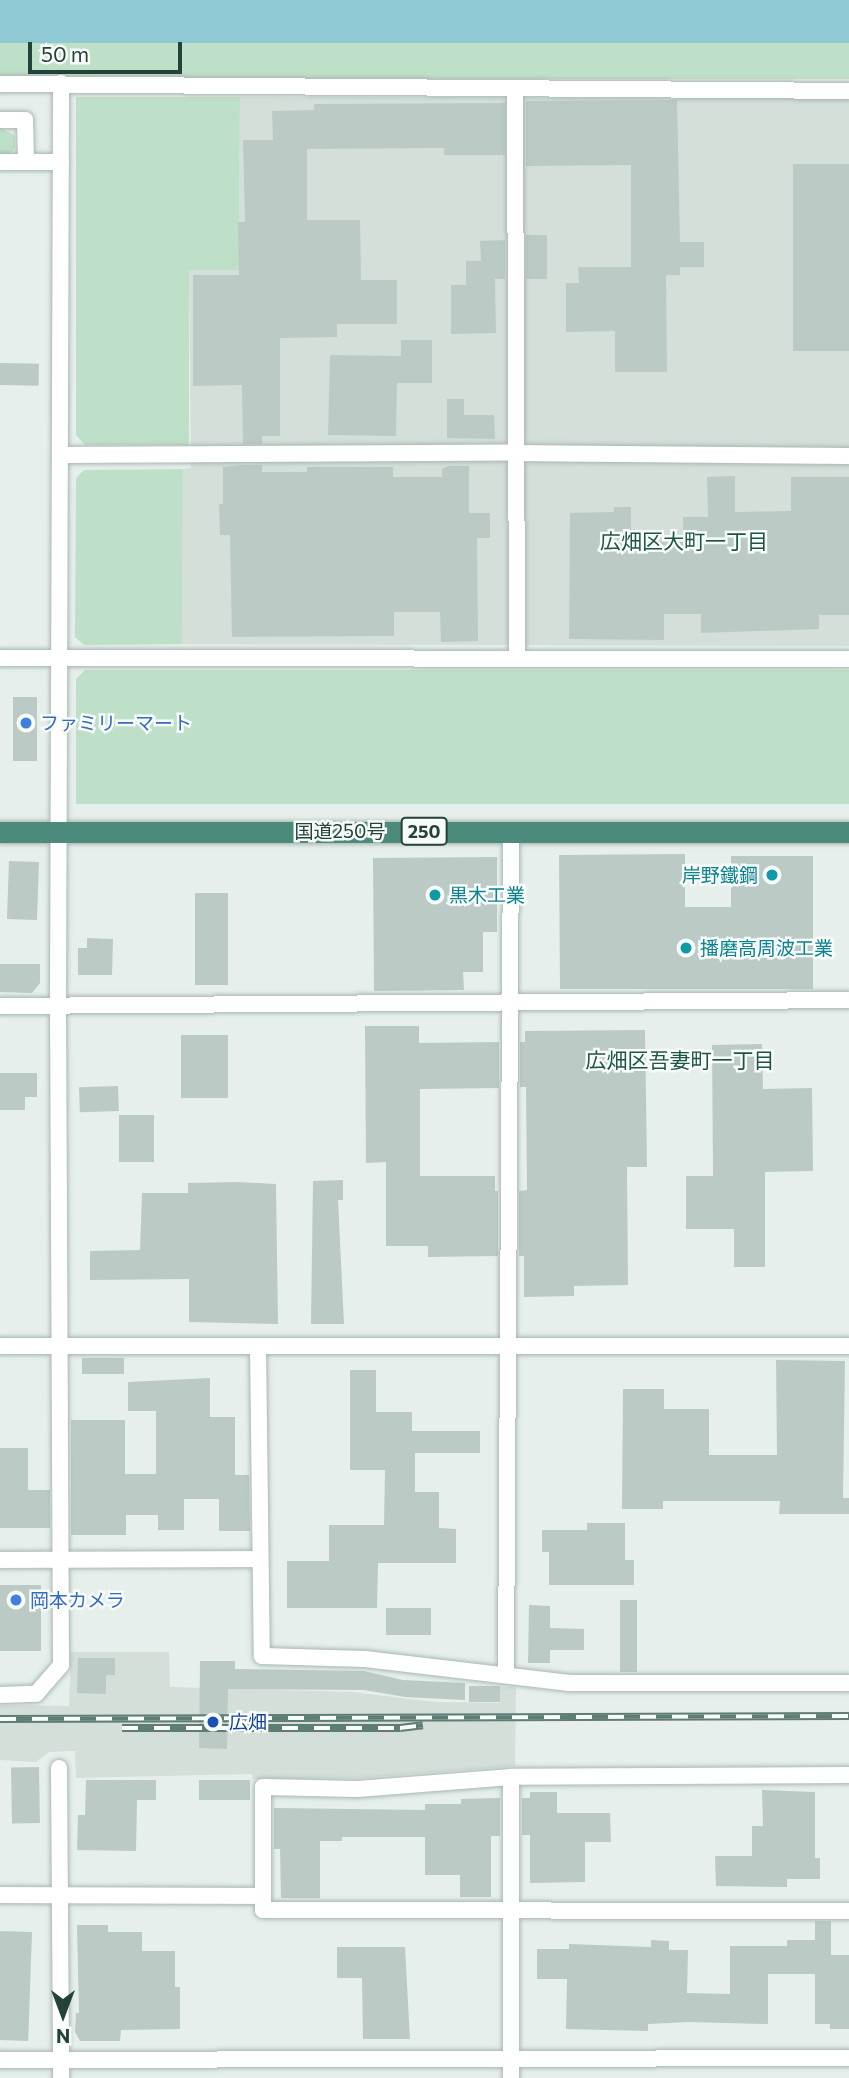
<!DOCTYPE html>
<html>
<head>
<meta charset="utf-8">
<style>
	body { margin:0 }
	#map { position:relative; width:849px; height:2078px; overflow:hidden; background:#e6efeb; font-family:Commissioner,"Noto Sans JP",sans-serif }
	div>[style] { position:absolute }
	.built>* { inset:0; background:#d4dfda }
	.green>* { inset:0; background:#bfe0c8; transform-origin:0 0 }
	.water>* { inset:0; background:#8ec9d4; transform-origin:0 0 }
	.building>* { inset:0; background:#bbcac4; transform-origin:0 0 }
	.roads { filter:drop-shadow(0 0 2px #a8b8b2) drop-shadow(0 0 2px #a8b8b2) }
	.minor>* { height:16px; margin:-8px; padding:0 8px; transform-origin:8px; border-radius:8px; background:#fff }
	.trunk>* { height:21px; margin:-10.5px; padding:0 10.5px; transform-origin:10.5px; border-radius:10.5px; background:#4c8a7c }
	.rail>* { height:8px; margin-top:-4px; transform-origin:0; background:repeating-linear-gradient(90deg,#f7fbf9 0 16px,#5f7d75 0 32px); box-sizing:border-box; border-block:2px solid #5f7d75 }
	.dots>* { width:19px; height:19px; translate:-50% -50%; box-sizing:border-box; border:4px solid #f7fbf9; border-radius:50% }
	span { translate:-50% -50%; white-space:nowrap; text-align:center; line-height:1.15; -webkit-text-stroke:5px #f7fbf9; paint-order:stroke }
	.shield-label span { padding:2px 5px; background:#f7fbf9; border:2px solid; border-radius:5px; -webkit-text-stroke-width:0 }
	.shield-label { font-size:18px; color:#24423a; font-weight:700 }
	.shop-label { font-size:19px; color:#366cbe }
	.left { translate:0 -50%; text-align:left }
	.street-label { font-size:19px; color:#24423a }
	.culture-label { font-size:19px; color:#0d838f }
	.right { translate:-100% -50%; text-align:right }
	.transit-label { font-size:19px; color:#164399 }
	.neighbourhood-label { font-size:21px; color:#1f5548 }
	.north { position:absolute; left:28px; top:1980px; width:70px; height:70px; -webkit-text-stroke:5px #f7fbf9; paint-order:stroke; rotate:180deg; font-size:19px; font-weight:700; line-height:28px; text-align:center; color:#24423a }
	.north::after { content:''; display:block; margin:auto; width:24px; height:32px; background:#24423a; clip-path:polygon(50% 0,100% 100%,50% 72%,0 100%) }
	.scale { position:absolute; left:28px; top:42px; width:154px; height:32px; box-sizing:border-box; border:4px solid #24423a; border-top:0; padding-left:9px; font-size:21px; line-height:24px; white-space:nowrap; color:#24423a; -webkit-text-stroke:5px #f7fbf9; paint-order:stroke }
</style>
</head>
<body>
<div id="map">
	<div class="built">
		<i style="clip-path:polygon(240px 97px,849px 98px,849px 646px,182px 644px,183px 469px,191px 468px,189px 269px,239px 269px)"></i>
		<i style="clip-path:polygon(71px 1652px,169px 1652px,170px 1687px,353px 1692px,435px 1702px,499px 1703px,500px 1687px,516px 1687px,515px 1766px,360px 1778px,253px 1779px,252px 1774px,76px 1778px,75px 1751px,49px 1752px,36px 1762px,0 1760px,0 1705px,69px 1706px)"></i>
	</div>
	<div class="green">
		<i style="left:0;top:43px;width:849px;height:36px"></i>
		<i style="clip-path:polygon(76px 97px,240px 97px,239px 270px,189px 270px,189px 445px,85px 445px,76px 435px)"></i>
		<i style="clip-path:polygon(0 127px,15px 136px,15px 148px,9px 155px,0 157px)"></i>
		<i style="clip-path:polygon(183px 469px,182px 644px,84px 645px,75px 637px,76px 478px,84px 470px)"></i>
		<i style="clip-path:polygon(85px 670px,849px 670px,849px 804px,76px 804px,76px 679px)"></i>
	</div>
	<div class="water">
		<i style="left:0;top:0;width:849px;height:43px"></i>
	</div>
	<div class="building">
		<i style="clip-path:polygon(677px 100px,680px 242px,704px 242px,704px 267px,680px 267px,680px 275px,666px 275px,667px 372px,615px 372px,615px 331px,566px 332px,566px 283px,579px 283px,578px 267px,631px 267px,631px 165px,526px 166px,526px 101px)"></i>
		<i style="clip-path:polygon(505px 103px,505px 155px,444px 155px,444px 148px,307px 149px,307px 220px,360px 220px,361px 280px,397px 280px,397px 324px,337px 324px,337px 337px,280px 338px,280px 436px,262px 436px,262px 444px,243px 444px,242px 385px,193px 386px,193px 275px,239px 275px,238px 222px,245px 222px,243px 140px,273px 140px,272px 111px,314px 110px,314px 104px)"></i>
		<i style="left:849px;top:164px;width:187px;height:56px;rotate:90deg"></i>
		<i style="left:526px;top:235px;width:21px;height:44px"></i>
		<i style="clip-path:polygon(505px 240px,505px 279px,495px 279px,496px 333px,451px 334px,451px 285px,466px 285px,466px 261px,481px 261px,480px 241px)"></i>
		<i style="clip-path:polygon(401px 340px,432px 340px,432px 383px,397px 383px,396px 436px,328px 435px,330px 355px,401px 356px)"></i>
		<i style="left:0;top:363px;width:39px;height:22px;rotate:1deg"></i>
		<i style="clip-path:polygon(447px 399px,464px 399px,464px 415px,494px 415px,495px 439px,447px 438px)"></i>
		<i style="clip-path:polygon(243px 465px,262px 465px,262px 472px,307px 472px,307px 467px,393px 467px,393px 477px,442px 477px,442px 469px,448px 466px,469px 466px,469px 513px,490px 513px,490px 538px,477px 538px,478px 641px,441px 642px,440px 612px,394px 612px,394px 636px,232px 637px,230px 535px,220px 535px,219px 504px,223px 504px,223px 467px)"></i>
		<i style="clip-path:polygon(735px 476px,735px 512px,791px 511px,791px 477px,849px 477px,849px 615px,819px 615px,819px 629px,701px 633px,701px 614px,664px 614px,664px 640px,569px 639px,570px 513px,614px 512px,614px 507px,631px 507px,631px 543px,683px 539px,683px 517px,708px 517px,707px 477px)"></i>
		<i style="left:13px;top:697px;width:24px;height:64px"></i>
		<i style="clip-path:polygon(685px 854px,685px 907px,731px 907px,731px 856px,813px 856px,813px 989px,560px 989px,559px 855px)"></i>
		<i style="clip-path:polygon(497px 857px,497px 932px,483px 932px,483px 972px,463px 972px,464px 990px,374px 991px,373px 858px)"></i>
		<i style="left:9px;top:861px;width:30px;height:58px;rotate:2deg"></i>
		<i style="left:195px;top:893px;width:33px;height:92px"></i>
		<i style="clip-path:polygon(87px 938px,113px 939px,112px 975px,78px 975px,78px 948px,87px 948px)"></i>
		<i style="clip-path:polygon(0 964px,40px 964px,40px 983px,32px 993px,0 992px)"></i>
		<i style="clip-path:polygon(365px 1026px,419px 1026px,419px 1043px,499px 1042px,499px 1088px,420px 1089px,420px 1176px,495px 1176px,495px 1191px,498px 1191px,498px 1256px,428px 1257px,428px 1246px,386px 1246px,386px 1162px,366px 1163px)"></i>
		<i style="clip-path:polygon(645px 1030px,647px 1167px,627px 1167px,628px 1285px,574px 1286px,574px 1296px,524px 1297px,524px 1256px,519px 1256px,519px 1191px,527px 1190px,526px 1087px,520px 1087px,520px 1042px,525px 1042px,525px 1031px)"></i>
		<i style="left:228px;top:1035px;width:63px;height:47px;rotate:90deg"></i>
		<i style="clip-path:polygon(762px 1044px,763px 1089px,812px 1088px,813px 1171px,765px 1172px,765px 1267px,734px 1267px,734px 1229px,686px 1229px,686px 1176px,713px 1176px,712px 1045px)"></i>
		<i style="clip-path:polygon(0 1073px,37px 1073px,37px 1097px,25px 1097px,25px 1110px,0 1110px)"></i>
		<i style="left:118px;top:1086px;width:25px;height:39px;rotate:88deg"></i>
		<i style="left:119px;top:1115px;width:35px;height:47px"></i>
		<i style="clip-path:polygon(343px 1180px,343px 1200px,338px 1200px,344px 1324px,311px 1324px,313px 1181px)"></i>
		<i style="clip-path:polygon(238px 1182px,276px 1184px,278px 1324px,189px 1322px,189px 1279px,90px 1280px,90px 1251px,140px 1250px,142px 1193px,188px 1193px,188px 1183px)"></i>
		<i style="left:82px;top:1358px;width:42px;height:16px"></i>
		<i style="clip-path:polygon(776px 1360px,845px 1361px,843px 1498px,849px 1498px,849px 1514px,779px 1514px,780px 1501px,663px 1501px,663px 1509px,622px 1509px,623px 1389px,664px 1389px,664px 1409px,709px 1409px,709px 1455px,777px 1455px)"></i>
		<i style="clip-path:polygon(350px 1370px,376px 1370px,376px 1412px,412px 1412px,412px 1431px,480px 1431px,480px 1453px,415px 1453px,415px 1492px,439px 1492px,439px 1528px,456px 1529px,456px 1563px,378px 1563px,377px 1608px,287px 1608px,287px 1561px,329px 1561px,329px 1525px,384px 1525px,385px 1470px,350px 1470px)"></i>
		<i style="clip-path:polygon(210px 1378px,210px 1417px,235px 1417px,235px 1475px,249px 1475px,250px 1531px,219px 1531px,219px 1499px,184px 1499px,184px 1530px,158px 1530px,158px 1515px,126px 1515px,126px 1535px,71px 1535px,71px 1420px,125px 1420px,125px 1474px,156px 1474px,156px 1411px,128px 1411px,128px 1382px)"></i>
		<i style="clip-path:polygon(0 1448px,28px 1448px,28px 1490px,50px 1490px,50px 1528px,0 1528px)"></i>
		<i style="clip-path:polygon(587px 1523px,625px 1523px,625px 1560px,634px 1560px,634px 1585px,549px 1585px,549px 1552px,542px 1552px,542px 1530px,587px 1530px)"></i>
		<i style="left:0;top:1585px;width:41px;height:66px"></i>
		<i style="left:620px;top:1600px;width:17px;height:72px"></i>
		<i style="clip-path:polygon(529px 1605px,550px 1606px,550px 1628px,584px 1629px,584px 1650px,550px 1650px,550px 1663px,528px 1663px)"></i>
		<i style="left:386px;top:1608px;width:45px;height:27px"></i>
		<i style="clip-path:polygon(78px 1658px,115px 1658px,115px 1675px,106px 1675px,106px 1694px,77px 1693px)"></i>
		<i style="clip-path:polygon(200px 1661px,235px 1661px,235px 1669px,364px 1671px,403px 1680px,465px 1683px,465px 1700px,405px 1697px,364px 1690px,228px 1689px,227px 1749px,199px 1748px)"></i>
		<i style="left:469px;top:1686px;width:31px;height:16px"></i>
		<i style="left:39px;top:1767px;width:56px;height:28px;rotate:89deg"></i>
		<i style="clip-path:polygon(86px 1780px,156px 1780px,156px 1800px,137px 1800px,136px 1851px,77px 1850px,78px 1815px,85px 1815px)"></i>
		<i style="left:199px;top:1780px;width:51px;height:20px"></i>
		<i style="clip-path:polygon(762px 1790px,815px 1792px,815px 1858px,820px 1858px,820px 1879px,787px 1879px,787px 1887px,716px 1886px,715px 1856px,752px 1856px,752px 1826px,763px 1826px)"></i>
		<i style="clip-path:polygon(530px 1792px,557px 1792px,557px 1813px,610px 1813px,611px 1842px,585px 1842px,585px 1882px,530px 1883px,530px 1835px,522px 1835px,522px 1798px,530px 1798px)"></i>
		<i style="clip-path:polygon(500px 1798px,500px 1836px,491px 1836px,491px 1897px,460px 1897px,460px 1875px,425px 1875px,425px 1837px,342px 1837px,342px 1841px,320px 1841px,320px 1898px,281px 1898px,280px 1849px,274px 1849px,274px 1808px,425px 1810px,425px 1804px,461px 1804px,461px 1799px)"></i>
		<i style="clip-path:polygon(815px 1921px,831px 1921px,831px 1955px,849px 1955px,849px 2029px,830px 2029px,830px 2024px,815px 2024px,815px 1974px,768px 1974px,768px 2024px,689px 2022px,648px 2024px,648px 2031px,566px 2029px,567px 1979px,537px 1979px,537px 1949px,569px 1949px,569px 1944px,651px 1947px,651px 1940px,669px 1941px,669px 1950px,688px 1950px,687px 1993px,730px 1994px,730px 1946px,787px 1946px,787px 1940px,815px 1940px)"></i>
		<i style="clip-path:polygon(77px 1925px,108px 1925px,108px 1932px,142px 1932px,142px 1951px,175px 1951px,175px 1987px,180px 1987px,180px 2029px,121px 2030px,120px 2041px,80px 2041px,75px 2032px,76px 2013px,79px 2013px)"></i>
		<i style="left:0;top:1931px;width:32px;height:109px;rotate:2deg"></i>
		<i style="clip-path:polygon(337px 1947px,405px 1947px,410px 2039px,363px 2039px,362px 1978px,337px 1978px)"></i>
	</div>
	<div class="roads">
		<div class="minor">
			<i style="left:0;top:84px;width:849px;rotate:0.47deg"></i>
			<i style="left:515px;top:88px;width:571px;rotate:89.8deg"></i>
			<i style="left:0;top:120px;width:25px"></i>
			<i style="left:25px;top:120px;width:42px;rotate:88.6deg"></i>
			<i style="left:0;top:162px;width:61px"></i>
			<i style="left:60px;top:455px;width:456px;rotate:-0.3deg"></i>
			<i style="left:516px;top:453px;width:333px;rotate:0.5deg"></i>
			<i style="left:0;top:658px;width:849px;rotate:0.07deg"></i>
			<i style="left:0;top:1006px;width:849px;rotate:-0.4deg"></i>
			<i style="left:0;top:1346px;width:849px"></i>
			<i style="left:258px;top:1346px;width:310px;rotate:89.3deg"></i>
			<i style="left:262px;top:1656px;width:103px;rotate:1.7deg"></i>
			<i style="left:365px;top:1659px;width:206px;rotate:6.7deg"></i>
			<i style="left:570px;top:1683px;width:279px"></i>
			<i style="left:0;top:1560px;width:259px;rotate:-0.2deg"></i>
			<i style="left:506px;top:1674px;width:843px;rotate:-89.66deg"></i>
			<i style="left:0;top:1695px;width:36px;rotate:-2deg"></i>
			<i style="left:36px;top:1694px;width:38px;rotate:-49deg"></i>
			<i style="left:61px;top:1665px;width:659px;rotate:-90.26deg"></i>
			<i style="left:58px;top:1006px;width:923px;rotate:-89.81deg"></i>
			<i style="left:59px;top:1768px;width:310px;rotate:89.6deg"></i>
			<i style="left:849px;top:1775px;width:338px;rotate:179.7deg"></i>
			<i style="left:511px;top:1777px;width:154px;rotate:175.5deg"></i>
			<i style="left:357px;top:1789px;width:94px;rotate:-178.8deg"></i>
			<i style="left:263px;top:1787px;width:123px;rotate:90deg"></i>
			<i style="left:263px;top:1910px;width:586px;rotate:0.1deg"></i>
			<i style="left:0;top:1895px;width:263px;rotate:0.2deg"></i>
			<i style="left:0;top:2060px;width:849px;rotate:-0.13deg"></i>
			<i style="left:511px;top:2078px;width:301px;rotate:-90deg"></i>
		</div>
		<div class="trunk">
			<i style="left:0;top:832px;width:849px"></i>
		</div>
	</div>
	<div class="rail">
		<i style="left:0;top:1719px;width:849px;rotate:-0.2deg"></i>
		<i style="left:122px;top:1728px;width:278px"></i>
		<i style="left:400px;top:1728px;width:23px;rotate:-7deg"></i>
	</div>
	<div class="dots">
		<i style="left:26px;top:723px;background:#3f7fe0"></i>
		<i style="left:772px;top:875px;background:#0f9aa8"></i>
		<i style="left:435px;top:895px;background:#0f9aa8"></i>
		<i style="left:686px;top:948px;background:#0f9aa8"></i>
		<i style="left:16px;top:1600px;background:#3f7fe0"></i>
		<i style="left:213px;top:1722px;background:#1a4fb4"></i>
	</div>
	<div class="shield-label">
		<span style="left:424px;top:831px">250</span>
	</div>
	<div class="shop-label">
		<span class="left" style="left:40px;top:723px">ファミリーマート</span>
		<span class="left" style="left:30px;top:1600px">岡本カメラ</span>
	</div>
	<div class="street-label">
		<span style="left:340px;top:831px">国道250号</span>
	</div>
	<div class="culture-label">
		<span class="right" style="left:758px;top:875px">岸野鐵鋼</span>
		<span class="left" style="left:449px;top:895px">黒木工業</span>
		<span class="left" style="left:700px;top:948px">播磨高周波工業</span>
	</div>
	<div class="transit-label">
		<span class="left" style="left:229px;top:1722px">広畑</span>
	</div>
	<div class="neighbourhood-label">
		<span style="left:684px;top:541px">広畑区大町一丁目</span>
		<span style="left:680px;top:1060px">広畑区吾妻町一丁目</span>
	</div>
	<div class="north">N</div>
	<div class="scale">50 m</div>
</div>
</body>
</html>
